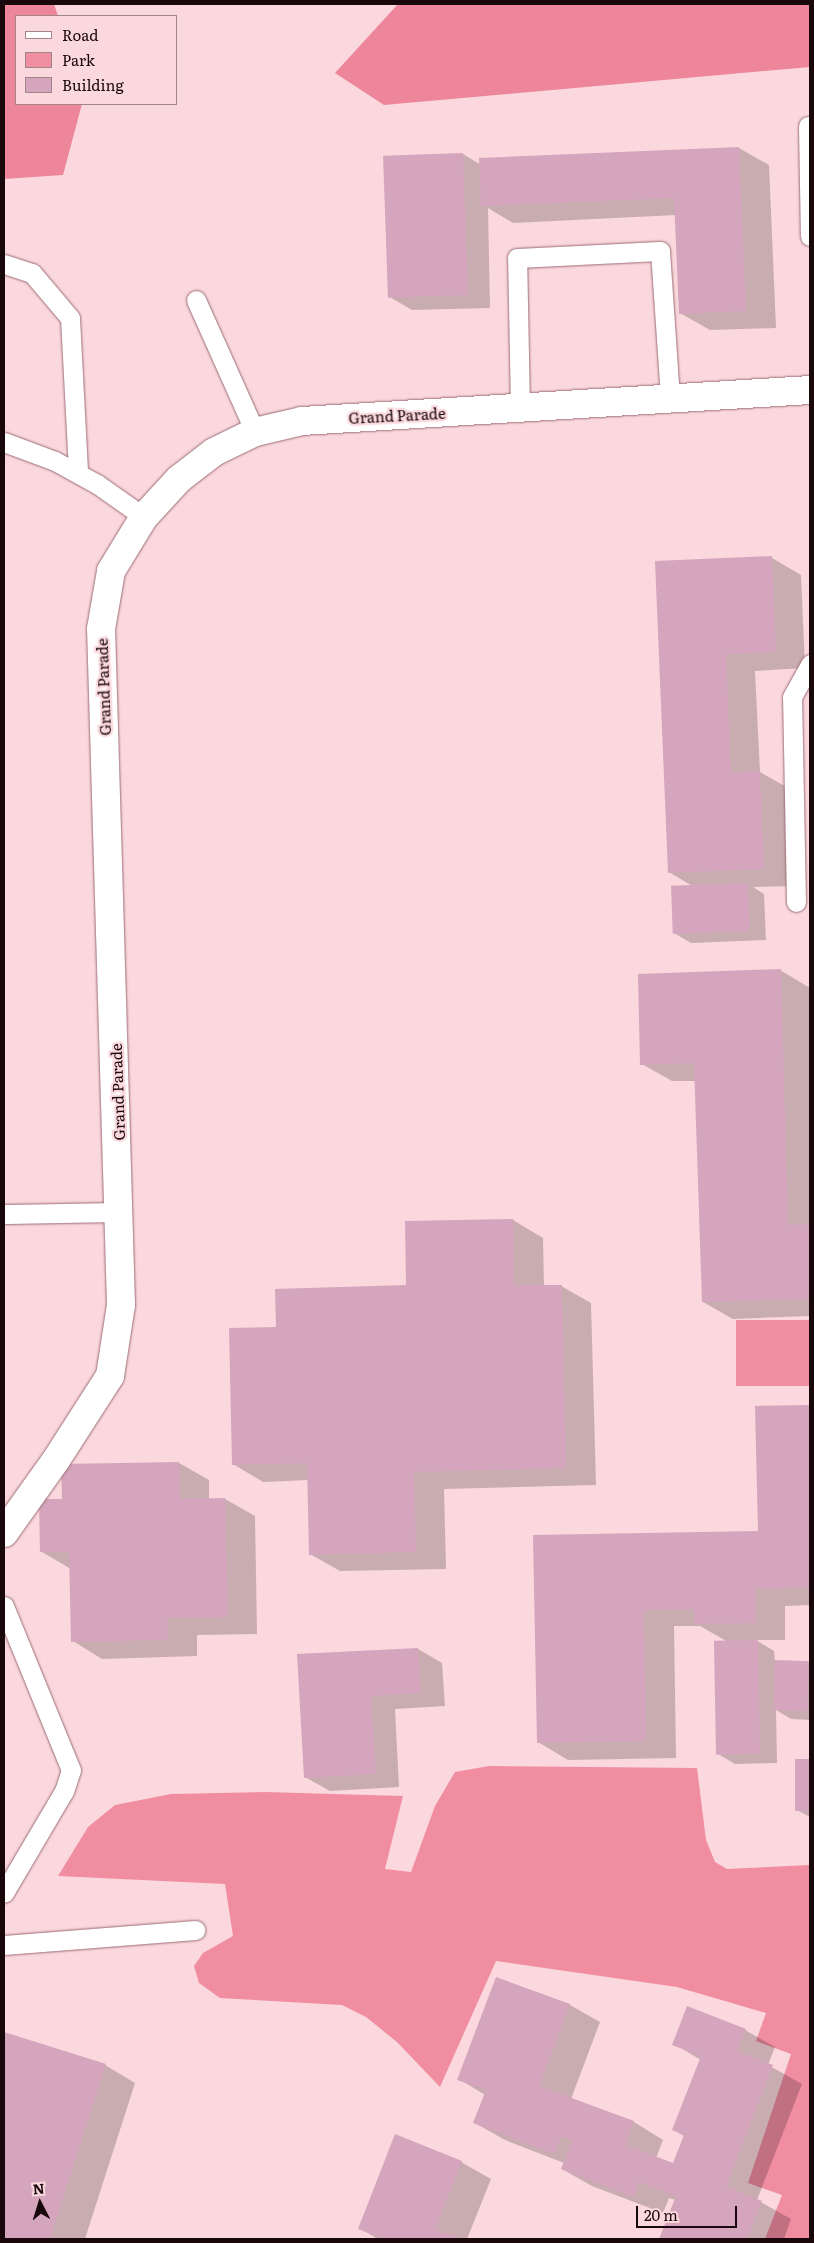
<!DOCTYPE html>
<html>
<head>
<meta charset="utf-8">
<style>
	body { margin:0 }
	#map { position:relative; width:814px; height:2243px; overflow:hidden; background:#fad8dd; font-family:Literata,serif }
	div>[style] { position:absolute }
	.green>* { inset:0; background:#f18da0; transform-origin:0 0 }
	.forest>* { inset:0; background:#ed869a }
	.shadow>* { inset:0; background:#0003 }
	.building>* { inset:0; background:#d4a5bc; transform-origin:0 0 }
	.roads { filter:drop-shadow(0 0 1px #9c6c74) drop-shadow(0 0 1px #9c6c74) }
	.service>* { height:19px; margin:-9.5px; padding:0 9.5px; transform-origin:9.5px; border-radius:9.5px; background:#fff }
	.minor>* { height:28px; margin:-14px; padding:0 14px; transform-origin:14px; border-radius:14px; background:#fff }
	span { translate:-50% -50%; white-space:nowrap; text-align:center; line-height:1.15; -webkit-text-stroke:4.5px #fad8dd; paint-order:stroke }
	.street-label { font-size:15px; color:#19080b }
	.frame { position:absolute; inset:0; border:5px solid #19080b; pointer-events:none }
	.legend { position:absolute; left:15px; top:15px; width:162px; height:90px; box-sizing:border-box; background:#fad8dd; border:1px solid #a08589; margin:0; padding:6px 9px; list-style:none; font-size:15px; color:#19080b }
	.legend li { display:flex; align-items:center; gap:10px; height:25px }
	.legend b { width:25px; border:1px solid #a08589 }
	.north { position:absolute; left:15px; top:2178px; width:50px; height:50px; -webkit-text-stroke:4px #fad8dd; paint-order:stroke; rotate:355deg; font-size:14px; font-weight:700; line-height:20px; text-align:center; color:#19080b }
	.north::after { content:''; display:block; margin:auto; width:18px; height:22px; background:#19080b; clip-path:polygon(50% 0,100% 100%,50% 72%,0 100%) }
	.scale { position:absolute; left:636px; top:2206px; width:101px; height:22px; box-sizing:border-box; border:2px solid #19080b; border-top:0; padding-left:6px; font-size:15px; line-height:18px; white-space:nowrap; color:#19080b; -webkit-text-stroke:4px #fad8dd; paint-order:stroke }
</style>
</head>
<body>
<div id="map">
	<div class="green">
		<i style="left:810px;top:1320px;width:66px;height:74px;rotate:90deg"></i>
		<i style="clip-path:polygon(489px 1766px,697px 1768px,706px 1840px,715px 1862px,727px 1869px,810px 1865px,810px 2239px,765px 2239px,782px 2195px,748px 2183px,791px 2054px,756px 2041px,766px 2013px,677px 1987px,496px 1961px,440px 2087px,397px 2042px,366px 2017px,342px 2005px,220px 1998px,199px 1983px,194px 1966px,203px 1953px,233px 1936px,225px 1884px,58px 1876px,88px 1827px,115px 1805px,171px 1794px,265px 1792px,403px 1796px,385px 1869px,411px 1872px,435px 1806px,455px 1772px)"></i>
	</div>
	<div class="forest">
		<i style="clip-path:polygon(4px 4px,54px 4px,58px 16px,16px 16px,16px 104px,82px 104px,63px 175px,4px 179px)"></i>
		<i style="clip-path:polygon(398px 4px,810px 4px,810px 67px,384px 105px,335px 73px)"></i>
	</div>
	<div class="shadow">
		<i style="clip-path:polygon(739px 148px,769px 165px,776px 328px,710px 330px,680px 313px,676px 215px,513px 223px,488px 208px,490px 308px,412px 310px,388px 296px,463px 154px,481px 165px)"></i>
		<i style="clip-path:polygon(772px 558px,801px 575px,805px 668px,755px 671px,760px 772px,790px 789px,794px 886px,753px 887px,764px 894px,766px 940px,691px 943px,674px 933px,694px 887px,669px 872px,657px 562px)"></i>
		<i style="clip-path:polygon(780px 970px,810px 988px,810px 1316px,733px 1319px,703px 1302px,696px 1081px,672px 1081px,642px 1064px)"></i>
		<i style="clip-path:polygon(513px 1220px,543px 1238px,544px 1286px,561px 1286px,591px 1303px,596px 1485px,444px 1489px,446px 1569px,340px 1571px,310px 1554px,308px 1480px,263px 1482px,233px 1464px,277px 1328px,407px 1287px)"></i>
		<i style="clip-path:polygon(810px 1406px,810px 1605px,785px 1606px,785px 1640px,756px 1640px,774px 1651px,775px 1662px,810px 1664px,810px 1720px,791px 1719px,776px 1710px,777px 1763px,735px 1764px,718px 1754px,728px 1642px,700px 1626px,674px 1626px,676px 1758px,568px 1760px,538px 1742px,534px 1536px,759px 1532px,757px 1407px)"></i>
		<i style="clip-path:polygon(179px 1463px,209px 1480px,209px 1499px,225px 1499px,255px 1516px,257px 1634px,197px 1635px,197px 1656px,102px 1659px,73px 1641px,71px 1569px,42px 1552px,63px 1500px)"></i>
		<i style="clip-path:polygon(418px 1649px,442px 1663px,445px 1706px,395px 1709px,399px 1787px,330px 1791px,305px 1777px,299px 1655px)"></i>
		<i style="clip-path:polygon(796px 1760px,810px 1760px,810px 1817px,797px 1810px)"></i>
		<i style="clip-path:polygon(497px 1978px,570px 2005px,600px 2022px,571px 2099px,634px 2122px,663px 2140px,656px 2158px,673px 2165px,684px 2136px,674px 2130px,701px 2060px,674px 2044px,745px 2030px,775px 2047px,768px 2065px,802px 2084px,757px 2200px,791px 2219px,784px 2239px,661px 2239px,676px 2200px,669px 2198px,663px 2213px,592px 2186px,562px 2169px,564px 2163px,505px 2140px,475px 2123px,485px 2095px,459px 2079px)"></i>
		<i style="clip-path:polygon(4px 2033px,105px 2065px,135px 2083px,85px 2239px,4px 2239px)"></i>
		<i style="clip-path:polygon(461px 2162px,491px 2179px,467px 2239px,378px 2239px,359px 2228px)"></i>
	</div>
	<div class="building">
		<i style="clip-path:polygon(739px 147px,746px 311px,679px 314px,674px 198px,481px 206px,479px 158px)"></i>
		<i style="left:463px;top:153px;width:142px;height:80px;rotate:88deg"></i>
		<i style="clip-path:polygon(772px 556px,776px 652px,726px 654px,731px 772px,760px 771px,764px 869px,668px 873px,655px 561px)"></i>
		<i style="left:748px;top:883px;width:48px;height:77px;rotate:88deg"></i>
		<i style="clip-path:polygon(781px 969px,788px 1225px,810px 1224px,810px 1299px,702px 1302px,694px 1063px,640px 1065px,638px 974px)"></i>
		<i style="clip-path:polygon(513px 1219px,514px 1285px,562px 1285px,566px 1468px,414px 1472px,416px 1552px,309px 1555px,307px 1463px,232px 1465px,229px 1328px,276px 1327px,275px 1289px,406px 1285px,405px 1221px)"></i>
		<i style="clip-path:polygon(810px 1405px,810px 1588px,755px 1589px,756px 1623px,695px 1624px,694px 1609px,644px 1610px,646px 1741px,537px 1743px,533px 1535px,758px 1531px,755px 1406px)"></i>
		<i style="clip-path:polygon(179px 1462px,180px 1499px,225px 1498px,228px 1617px,167px 1618px,168px 1640px,71px 1642px,69px 1552px,40px 1552px,39px 1499px,62px 1499px,61px 1464px)"></i>
		<i style="left:758px;top:1640px;width:114px;height:44px;rotate:89deg"></i>
		<i style="clip-path:polygon(418px 1648px,421px 1693px,371px 1696px,376px 1774px,304px 1778px,297px 1654px)"></i>
		<i style="left:775px;top:1660px;width:34px;height:50px;rotate:2deg"></i>
		<i style="left:795px;top:1759px;width:15px;height:52px"></i>
		<i style="clip-path:polygon(496px 1977px,570px 2004px,539px 2086px,634px 2121px,625px 2145px,673px 2163px,684px 2135px,672px 2130px,701px 2056px,672px 2045px,687px 2006px,746px 2029px,737px 2051px,773px 2065px,726px 2187px,762px 2201px,747px 2239px,659px 2239px,676px 2196px,639px 2182px,633px 2197px,561px 2169px,572px 2141px,561px 2137px,554px 2154px,473px 2123px,486px 2090px,457px 2080px)"></i>
		<i style="clip-path:polygon(4px 2032px,106px 2064px,50px 2239px,4px 2239px)"></i>
		<i style="clip-path:polygon(395px 2134px,462px 2161px,435px 2229px,461px 2239px,385px 2239px,358px 2229px)"></i>
	</div>
	<div class="roads">
		<div class="service">
			<i style="left:808px;top:126px;width:110px;rotate:89deg"></i>
			<i style="left:4px;top:264px;width:29px;rotate:18deg"></i>
			<i style="left:32px;top:273px;width:59px;rotate:49.8deg"></i>
			<i style="left:70px;top:318px;width:155px;rotate:87deg"></i>
			<i style="left:196px;top:300px;width:145px;rotate:65.9deg"></i>
			<i style="left:520px;top:408px;width:150px;rotate:-91.1deg"></i>
			<i style="left:517px;top:258px;width:143px;rotate:-2.8deg"></i>
			<i style="left:660px;top:251px;width:147px;rotate:86.1deg"></i>
			<i style="left:4px;top:442px;width:54px;rotate:20.4deg"></i>
			<i style="left:55px;top:461px;width:48px;rotate:28.7deg"></i>
			<i style="left:97px;top:484px;width:57px;rotate:35.1deg"></i>
			<i style="left:796px;top:902px;width:205px;rotate:-91.1deg"></i>
			<i style="left:792px;top:697px;width:38px;rotate:-61deg"></i>
			<i style="left:4px;top:1214px;width:116px;rotate:-1deg"></i>
			<i style="left:4px;top:1606px;width:177px;rotate:67.8deg"></i>
			<i style="left:71px;top:1770px;width:22px;rotate:108deg"></i>
			<i style="left:64px;top:1791px;width:118px;rotate:120.5deg"></i>
			<i style="left:4px;top:1945px;width:192px;rotate:-4.5deg"></i>
		</div>
		<div class="minor">
			<i style="left:4px;top:1533px;width:90px;rotate:-54.5deg"></i>
			<i style="left:56px;top:1460px;width:100px;rotate:-57.3deg"></i>
			<i style="left:110px;top:1376px;width:72px;rotate:-81.2deg"></i>
			<i style="left:121px;top:1305px;width:676px;rotate:-91.69deg"></i>
			<i style="left:101px;top:629px;width:59px;rotate:-80.2deg"></i>
			<i style="left:111px;top:571px;width:63px;rotate:-58.6deg"></i>
			<i style="left:144px;top:517px;width:52px;rotate:-47.4deg"></i>
			<i style="left:179px;top:479px;width:44px;rotate:-37.6deg"></i>
			<i style="left:214px;top:452px;width:46px;rotate:-26deg"></i>
			<i style="left:255px;top:432px;width:48px;rotate:-13.2deg"></i>
			<i style="left:302px;top:421px;width:509px;rotate:-3.49deg"></i>
		</div>
	</div>
	<div class="street-label">
		<span style="left:397px;top:415px;rotate:-3deg">Grand Parade</span>
		<span style="left:103px;top:687px;rotate:-92deg">Grand Parade</span>
		<span style="left:117px;top:1092px;rotate:-92deg">Grand Parade</span>
	</div>
	<div class="frame"></div>
	<ul class="legend">
	<li><b style="height:6px;background:#fff"></b>Road</li>
	<li><b style="height:14px;background:#f18da0"></b>Park</li>
	<li><b style="height:14px;background:#d4a5bc"></b>Building</li>
	</ul>
	<div class="north">N</div>
	<div class="scale">20 m</div>
</div>
</body>
</html>
